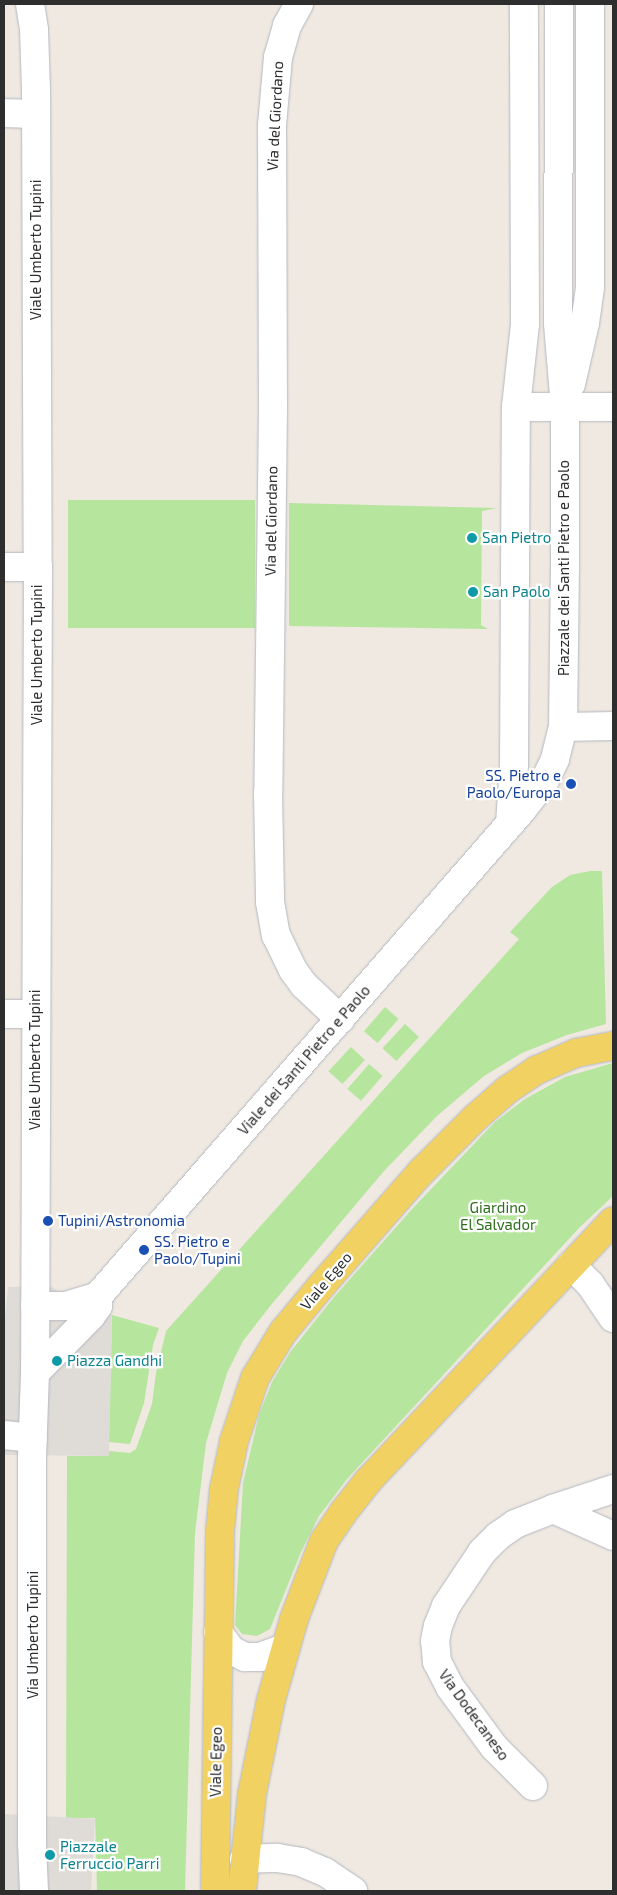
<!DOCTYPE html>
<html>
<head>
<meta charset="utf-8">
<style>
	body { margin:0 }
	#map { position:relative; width:617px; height:1895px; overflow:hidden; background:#efe9e1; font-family:"Exo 2",sans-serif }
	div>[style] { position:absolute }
	.green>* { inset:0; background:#b6e59e; transform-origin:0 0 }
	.plaza>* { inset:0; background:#dfdcd8; transform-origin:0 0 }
	.roads { filter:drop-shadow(0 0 1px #b4b7c1) drop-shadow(0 0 1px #b4b7c1) }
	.minor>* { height:28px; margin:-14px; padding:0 14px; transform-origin:14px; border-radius:14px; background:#fff }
	.major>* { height:28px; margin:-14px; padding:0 14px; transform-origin:14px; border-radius:14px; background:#f2d163 }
	.dots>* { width:14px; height:14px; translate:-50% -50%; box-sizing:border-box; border:2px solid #fff; border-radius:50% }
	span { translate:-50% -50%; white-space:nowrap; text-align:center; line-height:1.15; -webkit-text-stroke:4.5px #fff; paint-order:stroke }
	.street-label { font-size:15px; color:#2e2e2e }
	.culture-label { font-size:15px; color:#0d838f }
	.left { translate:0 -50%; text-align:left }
	.transit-label { font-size:15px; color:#164399 }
	.right { translate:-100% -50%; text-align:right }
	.park-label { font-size:15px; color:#2c6e1b }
	.frame { position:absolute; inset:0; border:5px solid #2e2e2e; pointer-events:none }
</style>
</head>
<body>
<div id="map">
	<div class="green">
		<i style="left:68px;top:500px;width:187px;height:128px"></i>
		<i style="clip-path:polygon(289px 503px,497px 508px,482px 511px,481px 625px,488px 629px,289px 626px)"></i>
		<i style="clip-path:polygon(590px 871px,602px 871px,606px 1024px,567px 1035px,522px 1053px,484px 1076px,437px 1116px,384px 1171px,271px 1305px,243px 1341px,227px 1373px,206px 1443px,195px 1533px,185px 1891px,97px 1891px,95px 1818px,66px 1818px,67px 1456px,108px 1456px,109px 1451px,130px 1453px,136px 1449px,152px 1404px,156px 1373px,166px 1331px,519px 939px,510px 932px,552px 887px,570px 875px)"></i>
		<i style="left:385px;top:1007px;width:18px;height:32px;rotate:41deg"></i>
		<i style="left:405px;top:1024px;width:19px;height:33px;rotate:43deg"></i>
		<i style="left:351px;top:1047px;width:19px;height:33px;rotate:43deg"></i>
		<i style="clip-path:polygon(613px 1063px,613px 1196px,580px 1227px,347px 1479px,319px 1516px,301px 1552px,270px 1629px,257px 1636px,242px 1634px,235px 1625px,243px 1483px,259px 1415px,272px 1382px,291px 1351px,335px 1296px,413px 1208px,495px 1122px,525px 1099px,565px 1077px)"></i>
		<i style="left:369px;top:1064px;width:18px;height:33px;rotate:41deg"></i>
		<i style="clip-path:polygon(112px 1315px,159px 1328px,153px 1345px,144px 1403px,130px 1444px,109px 1442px)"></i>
	</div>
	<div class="plaza">
		<i style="clip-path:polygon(50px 1286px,66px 1296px,98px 1306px,112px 1315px,109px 1456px,4px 1455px,4px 1328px,8px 1287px)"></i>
		<i style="left:4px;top:1814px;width:91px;height:77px;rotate:3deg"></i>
	</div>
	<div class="roads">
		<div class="minor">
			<i style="left:30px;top:4px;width:26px;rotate:81deg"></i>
			<i style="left:34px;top:30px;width:59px;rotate:88.1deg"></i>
			<i style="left:36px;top:89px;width:478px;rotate:89.8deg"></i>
			<i style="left:38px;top:567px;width:806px;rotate:90.21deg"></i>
			<i style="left:35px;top:1373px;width:85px;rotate:92deg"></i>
			<i style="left:32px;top:1458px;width:385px;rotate:90deg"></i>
			<i style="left:32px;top:1843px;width:48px;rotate:87.6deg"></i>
			<i style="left:299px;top:4px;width:25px;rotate:119deg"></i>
			<i style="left:287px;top:26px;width:32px;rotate:106deg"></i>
			<i style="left:278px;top:57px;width:68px;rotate:95deg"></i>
			<i style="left:272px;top:125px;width:283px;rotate:89.8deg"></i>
			<i style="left:273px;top:408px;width:385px;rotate:90.7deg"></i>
			<i style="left:268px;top:793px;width:109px;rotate:88.9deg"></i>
			<i style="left:270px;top:902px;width:34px;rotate:80deg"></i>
			<i style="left:276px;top:935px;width:39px;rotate:64deg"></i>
			<i style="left:293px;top:970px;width:19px;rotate:54deg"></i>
			<i style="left:304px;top:985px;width:50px;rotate:43.4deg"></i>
			<i style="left:4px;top:113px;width:32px;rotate:2deg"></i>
			<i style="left:571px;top:384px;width:63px;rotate:-77.1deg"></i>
			<i style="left:585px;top:323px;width:36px;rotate:-82deg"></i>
			<i style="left:590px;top:287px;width:283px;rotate:-90deg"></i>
			<i style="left:516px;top:407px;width:97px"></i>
			<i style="left:4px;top:567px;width:34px"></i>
			<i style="left:563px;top:727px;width:50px;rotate:-1.1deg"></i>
			<i style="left:510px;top:824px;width:59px;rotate:-86.1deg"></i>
			<i style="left:514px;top:765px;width:358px;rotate:-89.7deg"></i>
			<i style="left:516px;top:407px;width:83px;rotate:-83.8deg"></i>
			<i style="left:525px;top:324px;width:320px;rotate:-90.2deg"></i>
			<i style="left:4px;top:1014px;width:31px"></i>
			<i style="left:571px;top:1265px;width:27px;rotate:45deg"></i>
			<i style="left:590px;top:1284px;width:41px;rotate:55.9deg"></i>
			<i style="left:35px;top:1306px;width:31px"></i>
			<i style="left:66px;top:1306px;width:34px;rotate:-17deg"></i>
			<i style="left:98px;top:1296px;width:645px;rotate:-48.9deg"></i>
			<i style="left:522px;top:810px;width:36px;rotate:-52deg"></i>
			<i style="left:544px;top:782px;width:25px;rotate:-64deg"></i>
			<i style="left:555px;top:759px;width:33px;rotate:-76deg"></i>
			<i style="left:563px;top:727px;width:159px;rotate:-89.3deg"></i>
			<i style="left:565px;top:568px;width:161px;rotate:-90deg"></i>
			<i style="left:565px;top:407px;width:84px;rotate:-94.8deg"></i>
			<i style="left:558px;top:323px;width:319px;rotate:-89.8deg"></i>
			<i style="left:35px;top:1373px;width:80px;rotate:-45.5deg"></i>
			<i style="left:91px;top:1316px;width:12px;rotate:-55deg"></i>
			<i style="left:98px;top:1306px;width:10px;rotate:-90deg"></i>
			<i style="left:4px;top:1435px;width:29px;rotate:6deg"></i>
			<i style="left:613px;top:1489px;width:63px;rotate:161.6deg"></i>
			<i style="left:553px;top:1509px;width:66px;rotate:24.2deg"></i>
			<i style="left:218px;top:1632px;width:22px;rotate:54deg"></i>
			<i style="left:231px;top:1650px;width:16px;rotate:27deg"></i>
			<i style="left:245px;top:1657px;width:15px"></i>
			<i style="left:260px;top:1657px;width:27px;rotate:-20deg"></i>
			<i style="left:533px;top:1786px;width:55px;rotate:-135deg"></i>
			<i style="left:494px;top:1747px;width:74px;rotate:-126.3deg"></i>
			<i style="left:450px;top:1687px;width:28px;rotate:-117deg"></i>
			<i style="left:437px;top:1662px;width:21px;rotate:-95deg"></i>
			<i style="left:435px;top:1641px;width:15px;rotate:-79deg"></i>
			<i style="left:438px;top:1626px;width:22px;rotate:-68deg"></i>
			<i style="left:446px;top:1606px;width:65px;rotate:-56.3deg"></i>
			<i style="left:482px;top:1552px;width:23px;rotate:-45deg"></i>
			<i style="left:498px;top:1536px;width:21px;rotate:-35deg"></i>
			<i style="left:515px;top:1524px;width:41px;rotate:-21.5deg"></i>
			<i style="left:244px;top:1859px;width:33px;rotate:-2deg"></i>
			<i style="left:277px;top:1858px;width:24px;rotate:9deg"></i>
			<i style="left:301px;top:1862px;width:26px;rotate:23deg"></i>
			<i style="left:325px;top:1872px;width:34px;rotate:34deg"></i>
		</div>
		<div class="major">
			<i style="left:215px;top:1891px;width:360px;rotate:-89.2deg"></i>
			<i style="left:220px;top:1531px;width:42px;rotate:-84.6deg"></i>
			<i style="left:224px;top:1489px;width:49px;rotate:-78.2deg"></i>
			<i style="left:234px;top:1441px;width:66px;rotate:-71.6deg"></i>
			<i style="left:255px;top:1378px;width:54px;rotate:-58.7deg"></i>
			<i style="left:283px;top:1332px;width:61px;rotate:-50.3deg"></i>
			<i style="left:322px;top:1285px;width:149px;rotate:-48.8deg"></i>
			<i style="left:420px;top:1173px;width:78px;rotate:-45deg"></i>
			<i style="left:475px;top:1118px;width:43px;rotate:-41.2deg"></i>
			<i style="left:507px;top:1090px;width:36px;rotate:-34deg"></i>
			<i style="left:537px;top:1070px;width:43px;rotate:-23.6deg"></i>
			<i style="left:576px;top:1053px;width:38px;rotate:-11deg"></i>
			<i style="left:242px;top:1891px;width:98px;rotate:-84.1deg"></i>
			<i style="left:252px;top:1794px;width:96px;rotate:-78.6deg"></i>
			<i style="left:271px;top:1700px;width:84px;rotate:-74.1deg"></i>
			<i style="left:294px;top:1619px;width:84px;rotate:-69deg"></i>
			<i style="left:324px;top:1541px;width:32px;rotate:-56deg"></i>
			<i style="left:342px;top:1514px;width:42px;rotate:-51.8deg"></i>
			<i style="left:368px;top:1481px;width:357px;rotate:-46.7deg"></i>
		</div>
	</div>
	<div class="dots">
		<i style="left:472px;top:538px;background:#0f9aa8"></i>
		<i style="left:473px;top:592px;background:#0f9aa8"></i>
		<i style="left:571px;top:784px;background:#1a4fb4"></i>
		<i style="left:48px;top:1221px;background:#1a4fb4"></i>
		<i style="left:144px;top:1250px;background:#1a4fb4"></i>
		<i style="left:57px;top:1361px;background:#0f9aa8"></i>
		<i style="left:50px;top:1855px;background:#0f9aa8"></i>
	</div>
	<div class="street-label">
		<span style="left:275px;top:116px;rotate:-87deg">Via del Giordano</span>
		<span style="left:36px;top:250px;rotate:-90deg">Viale Umberto Tupini</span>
		<span style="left:271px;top:521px;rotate:-89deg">Via del Giordano</span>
		<span style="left:564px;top:568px;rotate:-90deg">Piazzale dei Santi Pietro e Paolo</span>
		<span style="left:37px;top:655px;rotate:-90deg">Viale Umberto Tupini</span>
		<span style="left:35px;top:1060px;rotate:-90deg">Viale Umberto Tupini</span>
		<span style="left:304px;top:1060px;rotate:-49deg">Viale dei Santi Pietro e Paolo</span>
		<span style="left:326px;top:1281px;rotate:-50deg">Viale Egeo</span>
		<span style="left:33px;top:1635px;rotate:-90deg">Via Umberto Tupini</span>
		<span style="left:474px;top:1715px;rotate:54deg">Via Dodecaneso</span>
		<span style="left:216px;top:1762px;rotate:-89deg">Viale Egeo</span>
	</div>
	<div class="culture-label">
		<span class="left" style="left:482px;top:538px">San Pietro</span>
		<span class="left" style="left:483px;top:592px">San Paolo</span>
		<span class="left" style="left:67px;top:1361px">Piazza Gandhi</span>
		<span class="left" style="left:60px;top:1855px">Piazzale<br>Ferruccio Parri</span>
	</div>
	<div class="transit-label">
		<span class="right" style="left:561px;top:784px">SS. Pietro e<br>Paolo/Europa</span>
		<span class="left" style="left:58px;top:1221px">Tupini/Astronomia</span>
		<span class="left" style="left:154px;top:1250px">SS. Pietro e<br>Paolo/Tupini</span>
	</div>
	<div class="park-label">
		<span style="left:498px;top:1216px">Giardino<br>El Salvador</span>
	</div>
	<div class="frame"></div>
</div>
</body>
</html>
